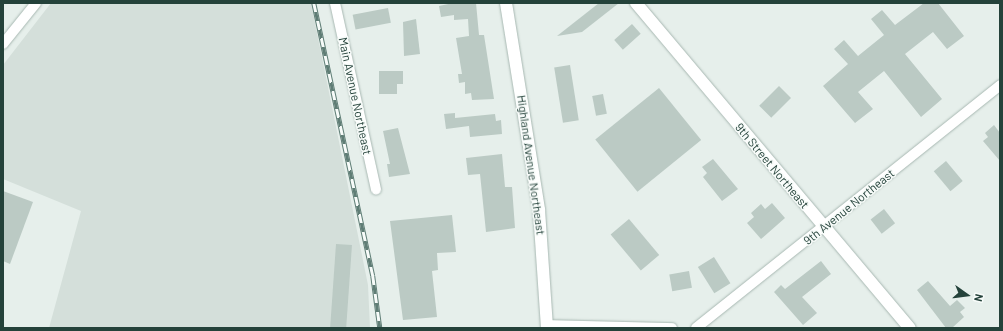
<!DOCTYPE html>
<html>
<head>
<meta charset="utf-8">
<style>
	body { margin:0 }
	#map { position:relative; width:1003px; height:331px; overflow:hidden; background:#e6efeb; font-family:Barlow,sans-serif }
	div>[style] { position:absolute }
	.built>* { inset:0; background:#d4dfda }
	.building>* { inset:0; background:#bbcac4; transform-origin:0 0 }
	.roads { filter:drop-shadow(0 0 1px #a8b8b2) drop-shadow(0 0 1px #a8b8b2) }
	.minor>* { height:10px; margin:-5px; padding:0 5px; transform-origin:5px; border-radius:5px; background:#fff }
	.secondary>* { height:12px; margin:-6px; padding:0 6px; transform-origin:6px; border-radius:6px; background:#fff }
	.rail>* { height:4.5px; margin-top:-2.25px; transform-origin:0; background:repeating-linear-gradient(90deg,#f7fbf9 0 9px,#5f7d75 0 18px); box-sizing:border-box; border-block:1px solid #5f7d75 }
	span { translate:-50% -50%; white-space:nowrap; text-align:center; line-height:1.15; -webkit-text-stroke:3px #f7fbf9; paint-order:stroke }
	.street-label { font-size:12px; color:#24423a }
	.frame { position:absolute; inset:0; border:4px solid #24423a; pointer-events:none }
	.north { position:absolute; left:947px; top:275px; width:40px; height:40px; -webkit-text-stroke:3px #f7fbf9; paint-order:stroke; rotate:104deg; font-size:11px; font-weight:700; line-height:16px; text-align:center; color:#24423a }
	.north::after { content:''; display:block; margin:auto; width:14px; height:18px; background:#24423a; clip-path:polygon(50% 0,100% 100%,50% 72%,0 100%) }
</style>
</head>
<body>
<div id="map">
	<div class="built">
		<i style="clip-path:polygon(51px 3px,311px 3px,368px 285px,370px 328px,49px 328px,81px 211px,3px 179px,3px 65px)"></i>
	</div>
	<div class="building">
		<i style="clip-path:polygon(453px 3px,476px 3px,479px 35px,484px 35px,494px 99px,472px 100px,471px 93px,465px 94px,465px 82px,459px 83px,458px 74px,462px 74px,456px 38px,469px 36px,468px 19px,454px 20px,454px 15px,441px 17px,439px 6px)"></i>
		<i style="clip-path:polygon(599px 3px,619px 3px,582px 32px,557px 36px)"></i>
		<i style="clip-path:polygon(924px 3px,938px 3px,964px 36px,947px 49px,933px 32px,905px 54px,942px 99px,921px 117px,884px 71px,858px 92px,873px 109px,855px 123px,823px 86px,848px 64px,834px 49px,844px 40px,858px 56px,884px 35px,871px 19px,882px 10px,895px 25px)"></i>
		<i style="left:388px;top:8px;width:15px;height:36px;rotate:79deg"></i>
		<i style="clip-path:polygon(416px 19px,420px 54px,404px 56px,403px 22px)"></i>
		<i style="left:632px;top:24px;width:13px;height:24px;rotate:48deg"></i>
		<i style="left:570px;top:65px;width:56px;height:16px;rotate:81deg"></i>
		<i style="clip-path:polygon(379px 71px,403px 71px,403px 84px,397px 84px,397px 94px,379px 94px)"></i>
		<i style="left:779px;top:86px;width:17px;height:28px;rotate:45deg"></i>
		<i style="left:659px;top:88px;width:67px;height:82px;rotate:51deg"></i>
		<i style="left:603px;top:94px;width:20px;height:11px;rotate:79deg"></i>
		<i style="clip-path:polygon(455px 113px,455px 118px,495px 114px,496px 121px,501px 120px,502px 134px,470px 137px,469px 126px,446px 129px,444px 114px)"></i>
		<i style="clip-path:polygon(994px 125px,1000px 133px,1000px 161px,983px 141px,988px 137px,985px 133px)"></i>
		<i style="clip-path:polygon(398px 128px,410px 174px,389px 177px,387px 164px,390px 164px,383px 131px)"></i>
		<i style="clip-path:polygon(502px 154px,505px 187px,512px 187px,515px 228px,486px 232px,480px 174px,468px 175px,466px 158px)"></i>
		<i style="clip-path:polygon(713px 159px,738px 189px,722px 201px,703px 177px,707px 173px,702px 167px)"></i>
		<i style="left:946px;top:161px;width:26px;height:16px;rotate:50deg"></i>
		<i style="clip-path:polygon(3px 191px,33px 202px,10px 264px,3px 261px)"></i>
		<i style="clip-path:polygon(772px 203px,785px 218px,761px 239px,747px 223px,754px 217px,751px 213px,761px 204px,765px 209px)"></i>
		<i style="left:884px;top:209px;width:18px;height:17px;rotate:52deg"></i>
		<i style="clip-path:polygon(452px 215px,456px 252px,437px 253px,438px 270px,432px 271px,437px 317px,403px 320px,390px 221px)"></i>
		<i style="left:629px;top:219px;width:47px;height:24px;rotate:50deg"></i>
		<i style="left:336px;top:244px;width:16px;height:84px;rotate:4deg"></i>
		<i style="left:714px;top:257px;width:31px;height:19px;rotate:58deg"></i>
		<i style="clip-path:polygon(821px 261px,831px 274px,802px 297px,817px 313px,803px 325px,774px 292px,781px 285px,785px 289px)"></i>
		<i style="left:689px;top:271px;width:17px;height:20px;rotate:80deg"></i>
		<i style="clip-path:polygon(928px 281px,950px 306px,957px 300px,965px 308px,960px 312px,964px 317px,952px 328px,946px 328px,917px 290px)"></i>
	</div>
	<div class="roads">
		<div class="minor">
			<i style="left:335px;top:3px;width:191px;rotate:77.6deg"></i>
			<i style="left:3px;top:44px;width:53px;rotate:-51.2deg"></i>
			<i style="left:547px;top:325px;width:125px;rotate:1.4deg"></i>
			<i style="left:696px;top:328px;width:389px;rotate:-38.6deg"></i>
		</div>
		<div class="secondary">
			<i style="left:506px;top:3px;width:210px;rotate:80.9deg"></i>
			<i style="left:539px;top:210px;width:118px;rotate:86.1deg"></i>
			<i style="left:636px;top:3px;width:425px;rotate:49.9deg"></i>
		</div>
	</div>
	<div class="rail">
		<i style="left:314px;top:3px;width:279px;rotate:77.8deg"></i>
		<i style="left:373px;top:276px;width:52px;rotate:82.3deg"></i>
	</div>
	<div class="street-label">
		<span style="left:355px;top:96px;rotate:78deg">Main Avenue Northeast</span>
		<span style="left:531px;top:165px;rotate:82deg">Highland Avenue Northeast</span>
		<span style="left:772px;top:166px;rotate:50deg">9th Street Northeast</span>
		<span style="left:849px;top:207px;rotate:-39deg">9th Avenue Northeast</span>
	</div>
	<div class="frame"></div>
	<div class="north">N</div>
</div>
</body>
</html>
